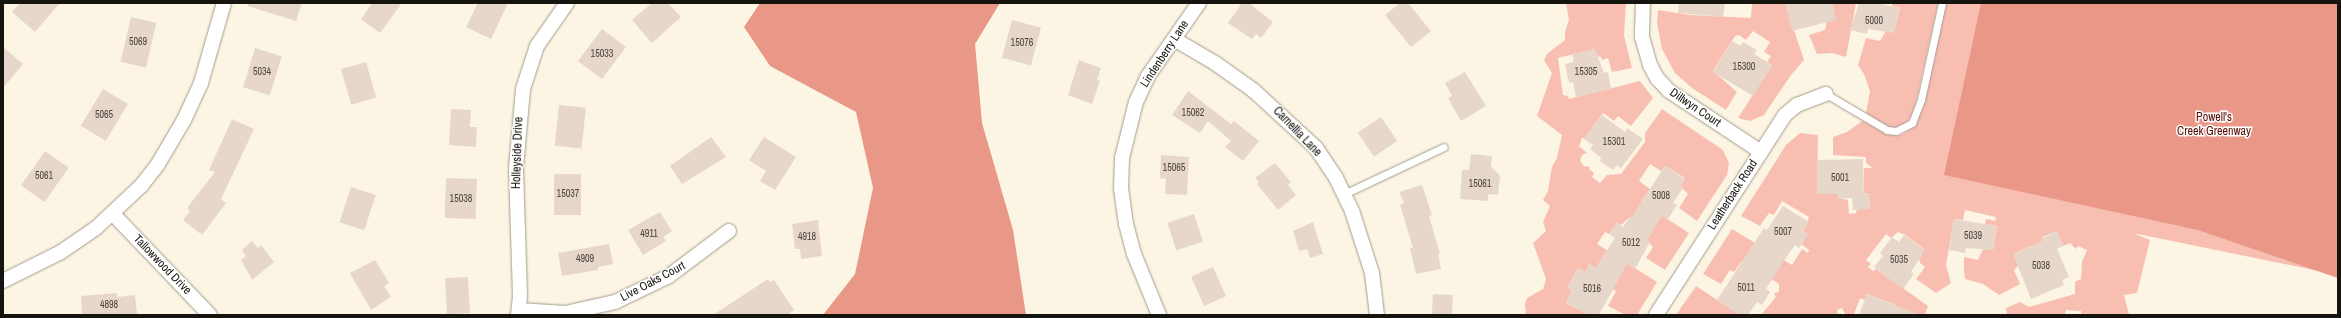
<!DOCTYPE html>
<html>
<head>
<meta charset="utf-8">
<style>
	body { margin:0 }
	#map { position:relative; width:2341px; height:318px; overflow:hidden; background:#fcf5e3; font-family:"Archivo Narrow",sans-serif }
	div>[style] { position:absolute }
	.green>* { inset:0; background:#f9beb2 }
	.forest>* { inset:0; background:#e99787 }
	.building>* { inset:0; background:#e7d7cb; transform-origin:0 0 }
	.roads { filter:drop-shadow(0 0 1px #a39c8c) drop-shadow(0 0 1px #a39c8c) }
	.lane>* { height:7px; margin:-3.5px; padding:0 3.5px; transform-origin:3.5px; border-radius:3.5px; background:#fff }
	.street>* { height:14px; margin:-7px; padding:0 7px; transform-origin:7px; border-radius:7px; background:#fff }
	span { translate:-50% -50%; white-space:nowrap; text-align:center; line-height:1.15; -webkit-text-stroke:3px #fff; paint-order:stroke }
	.number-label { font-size:10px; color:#4a453d }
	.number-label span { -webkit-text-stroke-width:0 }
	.street-label { font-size:12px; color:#16140e }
	.park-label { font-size:12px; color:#560d04 }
	.frame { position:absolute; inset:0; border:4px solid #16140e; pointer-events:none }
</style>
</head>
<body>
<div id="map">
	<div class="green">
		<i style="clip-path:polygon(1566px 3px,1626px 3px,1624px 36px,1632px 68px,1612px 72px,1608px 58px,1602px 60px,1601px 57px,1596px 56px,1595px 49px,1558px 58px,1563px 95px,1568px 96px,1569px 99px,1640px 81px,1653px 98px,1631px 126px,1618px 116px,1614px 121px,1603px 113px,1585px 138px,1582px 138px,1579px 146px,1587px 153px,1582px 155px,1580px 161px,1584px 166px,1590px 167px,1589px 169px,1594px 173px,1592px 177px,1600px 183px,1607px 175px,1621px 174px,1645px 142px,1645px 133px,1662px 109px,1723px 150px,1729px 163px,1727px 175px,1697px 221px,1679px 208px,1688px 194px,1680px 186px,1685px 178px,1665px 166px,1661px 171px,1650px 164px,1639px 181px,1650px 189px,1641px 202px,1689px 233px,1665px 270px,1646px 258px,1653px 247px,1647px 240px,1652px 232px,1630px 217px,1621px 225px,1617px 223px,1609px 234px,1605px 232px,1597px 244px,1657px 282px,1637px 315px,1626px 315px,1608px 306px,1616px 291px,1612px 289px,1616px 277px,1589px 264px,1586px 272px,1578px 268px,1568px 287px,1572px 290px,1566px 303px,1590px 315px,1526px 314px,1525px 304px,1527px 298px,1543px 289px,1546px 279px,1533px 243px,1546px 231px,1543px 222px,1550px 206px,1543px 200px,1548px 191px,1552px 167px,1557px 158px,1562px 135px,1537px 116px,1552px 73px,1544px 60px,1547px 54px,1565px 40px,1565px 32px,1569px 20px)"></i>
		<i style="clip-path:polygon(1752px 3px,1785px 3px,1804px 60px,1791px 75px,1764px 115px,1750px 121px,1738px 118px,1772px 65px,1767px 62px,1771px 56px,1764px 52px,1770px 42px,1753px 31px,1746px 40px,1739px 35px,1735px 36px,1713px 71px,1737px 92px,1726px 110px,1692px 88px,1675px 73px,1662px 49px,1657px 23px,1658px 10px,1690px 15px,1751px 18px)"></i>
		<i style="clip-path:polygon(1832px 3px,1856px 3px,1846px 57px,1832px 53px,1817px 54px,1809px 35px,1825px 30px,1827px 20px,1835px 17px)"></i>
		<i style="clip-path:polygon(1892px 3px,1938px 3px,1914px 112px,1906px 124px,1895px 128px,1885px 126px,1866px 113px,1870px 91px,1864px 74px,1858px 65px,1866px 38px,1880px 41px,1886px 31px,1894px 32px,1900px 8px,1892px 6px)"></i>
		<i style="clip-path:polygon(1946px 3px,2338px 3px,2338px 275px,2133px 233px,2150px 240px,2137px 293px,2124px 295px,2129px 315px,2081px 315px,2081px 311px,2066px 310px,2065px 315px,2007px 315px,2006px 308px,2020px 302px,2029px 307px,2075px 294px,2075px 282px,2081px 279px,2082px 262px,2087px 250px,2078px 246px,2076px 249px,2070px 243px,2063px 246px,2057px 231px,2042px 237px,2043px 241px,2017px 252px,2021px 263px,2014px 270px,2020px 284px,1999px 295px,1983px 284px,1965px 279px,1964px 269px,1964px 257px,1978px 260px,1983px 249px,1993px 250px,1997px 226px,1985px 224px,1986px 219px,1995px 221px,1996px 217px,1965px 210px,1963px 220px,1954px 219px,1946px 265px,1951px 283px,1936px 293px,1916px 279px,1925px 267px,1920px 263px,1919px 258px,1924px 249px,1905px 235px,1898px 232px,1891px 238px,1886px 234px,1866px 260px,1871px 264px,1868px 267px,1873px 271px,1876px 269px,1928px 306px,1925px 315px,1892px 315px,1896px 305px,1867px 294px,1865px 300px,1860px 298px,1854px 314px,1845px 314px,1842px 308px,1837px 310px,1838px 315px,1761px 315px,1776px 297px,1774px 293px,1779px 292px,1779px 284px,1742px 261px,1734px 272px,1730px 270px,1721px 284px,1703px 274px,1732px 229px,1792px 265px,1802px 249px,1808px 253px,1809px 250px,1801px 244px,1808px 234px,1803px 231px,1809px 217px,1782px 201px,1774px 215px,1769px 213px,1760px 226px,1741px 216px,1786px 145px,1800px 133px,1818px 135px,1817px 194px,1838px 194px,1838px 198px,1848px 200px,1849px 214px,1856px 213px,1857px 209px,1870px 209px,1869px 194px,1864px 193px,1864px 168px,1872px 168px,1866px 163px,1866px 157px,1833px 155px,1833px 137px,1847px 132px,1862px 121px,1891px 135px,1901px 135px,1913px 128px,1922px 109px)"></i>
		<i style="clip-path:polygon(1696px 286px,1740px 315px,1676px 315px)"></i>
	</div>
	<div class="forest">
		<i style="clip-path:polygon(760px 3px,1000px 3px,975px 44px,982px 123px,1013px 230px,1026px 315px,823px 315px,855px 274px,873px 188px,856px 112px,770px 66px,744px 27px)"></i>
		<i style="clip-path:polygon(1981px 3px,2338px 3px,2338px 278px,2198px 230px,1944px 175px)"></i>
	</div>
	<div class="building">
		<i style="clip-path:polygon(20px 3px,60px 3px,35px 32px,12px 12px)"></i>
		<i style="clip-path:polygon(248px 3px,302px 3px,296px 21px,248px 6px)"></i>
		<i style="clip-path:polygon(372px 3px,402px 3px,380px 33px,361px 19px)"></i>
		<i style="clip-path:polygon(478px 3px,508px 3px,491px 39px,466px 27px)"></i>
		<i style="clip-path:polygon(652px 3px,668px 3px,681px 17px,652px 43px,632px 20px)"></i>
		<i style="clip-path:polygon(1242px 3px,1249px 3px,1273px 22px,1261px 38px,1256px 34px,1252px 39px,1228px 23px)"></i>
		<i style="clip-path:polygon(1400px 3px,1408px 3px,1431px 31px,1411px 47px,1385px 15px)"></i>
		<i style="clip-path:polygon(1679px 3px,1725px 3px,1723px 17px,1678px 13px)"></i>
		<i style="clip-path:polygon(1785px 3px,1832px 3px,1836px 20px,1792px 31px)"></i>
		<i style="clip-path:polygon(1859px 3px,1877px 3px,1900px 8px,1894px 33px,1868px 29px,1867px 34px,1850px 30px)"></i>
		<i style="left:131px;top:17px;width:26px;height:46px;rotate:13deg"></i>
		<i style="left:1012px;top:20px;width:30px;height:39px;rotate:15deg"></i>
		<i style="left:602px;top:29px;width:30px;height:40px;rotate:37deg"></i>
		<i style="clip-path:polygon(1732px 41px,1740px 46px,1743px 42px,1757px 50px,1754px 54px,1772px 65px,1753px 96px,1713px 72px)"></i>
		<i style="clip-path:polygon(3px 47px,23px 64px,3px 88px)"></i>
		<i style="left:255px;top:48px;width:28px;height:41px;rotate:17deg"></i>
		<i style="clip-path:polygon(1595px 49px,1604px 73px,1608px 72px,1611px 89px,1576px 97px,1573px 82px,1569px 83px,1565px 64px,1574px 62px,1572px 54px)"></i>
		<i style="clip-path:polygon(1079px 60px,1101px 68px,1097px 80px,1100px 81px,1092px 104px,1068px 95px)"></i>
		<i style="left:366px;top:62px;width:37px;height:26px;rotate:74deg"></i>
		<i style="clip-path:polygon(1465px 72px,1486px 106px,1461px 121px,1448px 98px,1452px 96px,1445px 83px)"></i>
		<i style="left:103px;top:89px;width:29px;height:43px;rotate:31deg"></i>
		<i style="clip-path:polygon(1188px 91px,1231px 124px,1234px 121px,1259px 141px,1243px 161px,1225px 147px,1231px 141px,1208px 121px,1200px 133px,1172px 115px)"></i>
		<i style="left:559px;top:105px;width:27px;height:41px;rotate:6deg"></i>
		<i style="clip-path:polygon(451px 109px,471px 110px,470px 127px,477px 127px,476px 147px,449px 145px)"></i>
		<i style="clip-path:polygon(1602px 115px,1625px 132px,1627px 128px,1643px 139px,1621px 168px,1617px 165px,1613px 170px,1600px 161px,1601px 158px,1590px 149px,1593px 145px,1584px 139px)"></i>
		<i style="left:1381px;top:117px;width:29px;height:28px;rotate:56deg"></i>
		<i style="clip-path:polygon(232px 119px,254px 129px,221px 199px,226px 203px,202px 235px,183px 220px,190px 211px,187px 208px,215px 172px,209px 170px)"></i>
		<i style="clip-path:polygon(711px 137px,726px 157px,682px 184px,670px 166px)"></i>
		<i style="clip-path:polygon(764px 137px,796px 157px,775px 190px,760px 181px,766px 171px,749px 160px)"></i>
		<i style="left:45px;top:151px;width:29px;height:42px;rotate:35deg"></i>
		<i style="clip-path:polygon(1471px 154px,1492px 156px,1491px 166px,1500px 176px,1498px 195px,1488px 194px,1488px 201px,1460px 199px,1462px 170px,1469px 170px)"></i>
		<i style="clip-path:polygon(1161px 155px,1189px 157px,1187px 195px,1165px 194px,1166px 179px,1160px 178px)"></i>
		<i style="clip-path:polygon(1863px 159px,1864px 194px,1869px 193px,1870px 209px,1853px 210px,1852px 198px,1838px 199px,1838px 194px,1817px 194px,1817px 160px)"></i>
		<i style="clip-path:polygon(1275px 163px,1291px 182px,1288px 185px,1296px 195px,1278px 210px,1257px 184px,1259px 182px,1255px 178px)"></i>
		<i style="clip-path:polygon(1665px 166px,1685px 179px,1680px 186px,1683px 188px,1673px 203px,1677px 205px,1668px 219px,1662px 216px,1647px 240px,1650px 242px,1635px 269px,1627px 264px,1599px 315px,1590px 315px,1566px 303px,1572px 290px,1568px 287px,1578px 268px,1586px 272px,1589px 264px,1596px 267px,1615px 238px,1609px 234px,1617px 222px,1623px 227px,1630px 217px,1631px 218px)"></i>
		<i style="left:554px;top:174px;width:27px;height:41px"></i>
		<i style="left:446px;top:178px;width:31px;height:40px;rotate:2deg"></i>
		<i style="clip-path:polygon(1422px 185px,1432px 215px,1429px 216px,1440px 254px,1438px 254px,1441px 269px,1416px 274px,1410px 248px,1413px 248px,1400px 205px,1404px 203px,1399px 192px)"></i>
		<i style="left:351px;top:187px;width:26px;height:37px;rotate:18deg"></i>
		<i style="clip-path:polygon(1783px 206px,1809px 222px,1803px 231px,1808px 234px,1799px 248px,1795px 245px,1783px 262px,1766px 289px,1770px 292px,1762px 305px,1757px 302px,1748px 315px,1740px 315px,1717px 300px,1764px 228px,1767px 230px)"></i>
		<i style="clip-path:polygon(660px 212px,672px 231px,663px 237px,666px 241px,643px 255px,628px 230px)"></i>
		<i style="left:1194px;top:214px;width:29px;height:28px;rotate:72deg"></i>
		<i style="clip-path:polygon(1954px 219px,1997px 226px,1993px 250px,1966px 248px,1965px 253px,1949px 250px)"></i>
		<i style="clip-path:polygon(818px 220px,822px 256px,801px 259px,800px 249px,795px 249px,792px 224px)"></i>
		<i style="clip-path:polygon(1313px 222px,1323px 254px,1310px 258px,1307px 249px,1299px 251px,1293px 231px)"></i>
		<i style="clip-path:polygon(2057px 231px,2063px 246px,2057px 249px,2069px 277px,2062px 280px,2064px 285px,2031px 299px,2013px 254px,2043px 241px,2042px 238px)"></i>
		<i style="clip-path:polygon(1904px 235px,1925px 250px,1911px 272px,1914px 274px,1903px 289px,1874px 267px,1883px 256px,1880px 253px,1892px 237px,1899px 242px)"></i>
		<i style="clip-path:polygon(252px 241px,258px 248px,261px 245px,274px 262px,252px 280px,241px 260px,246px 256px,242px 250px)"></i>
		<i style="clip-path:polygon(609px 244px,613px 264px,598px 267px,598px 270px,562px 276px,558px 253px)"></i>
		<i style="clip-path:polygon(375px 260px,389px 283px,384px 286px,391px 297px,371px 310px,350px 273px)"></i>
		<i style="left:1213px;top:267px;width:32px;height:24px;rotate:66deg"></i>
		<i style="left:468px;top:277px;width:36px;height:23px;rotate:87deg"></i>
		<i style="clip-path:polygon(768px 279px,770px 282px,774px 280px,794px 310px,787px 315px,713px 315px)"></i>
		<i style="clip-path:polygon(117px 293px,117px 297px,135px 295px,137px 314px,82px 315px,81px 296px)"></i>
		<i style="left:1433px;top:294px;width:20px;height:21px;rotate:3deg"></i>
		<i style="clip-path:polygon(1867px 294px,1917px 314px,1917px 315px,1859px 315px)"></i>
	</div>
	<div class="roads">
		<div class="lane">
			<i style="left:1826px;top:94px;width:71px;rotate:30.5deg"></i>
			<i style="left:1887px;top:130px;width:9px;rotate:6deg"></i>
			<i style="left:1896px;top:131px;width:18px;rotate:-27deg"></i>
			<i style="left:1912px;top:123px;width:25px;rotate:-69deg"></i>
			<i style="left:1921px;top:100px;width:99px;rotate:-77.8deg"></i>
			<i style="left:1344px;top:194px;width:110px;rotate:-25.2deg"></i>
		</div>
		<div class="street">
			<i style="left:1643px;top:3px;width:34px;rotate:92deg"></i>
			<i style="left:1642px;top:37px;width:29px;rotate:74deg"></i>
			<i style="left:1650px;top:65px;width:15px;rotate:62deg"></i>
			<i style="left:1657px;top:78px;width:18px;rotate:47deg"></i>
			<i style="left:1669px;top:91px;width:110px;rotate:33.5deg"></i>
			<i style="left:1174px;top:39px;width:48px;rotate:30.3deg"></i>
			<i style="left:1215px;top:63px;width:47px;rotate:35.4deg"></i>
			<i style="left:1253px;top:90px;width:86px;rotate:42.6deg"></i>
			<i style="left:1316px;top:148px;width:36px;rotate:56deg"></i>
			<i style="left:1336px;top:178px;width:37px;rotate:64deg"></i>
			<i style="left:1352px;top:211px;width:65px;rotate:72.1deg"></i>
			<i style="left:1372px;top:273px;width:42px;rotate:83.2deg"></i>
			<i style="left:113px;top:214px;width:140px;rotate:46.2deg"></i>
			<i style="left:3px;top:281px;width:65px;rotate:-26.6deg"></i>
			<i style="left:61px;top:252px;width:42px;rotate:-34.4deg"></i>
			<i style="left:96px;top:228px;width:62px;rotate:-43deg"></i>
			<i style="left:141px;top:186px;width:28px;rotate:-52deg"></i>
			<i style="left:158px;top:164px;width:51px;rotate:-59.4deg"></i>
			<i style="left:184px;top:120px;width:41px;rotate:-65.3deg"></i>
			<i style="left:201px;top:83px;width:83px;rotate:-74deg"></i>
			<i style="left:519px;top:310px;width:46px;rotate:3.7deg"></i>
			<i style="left:565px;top:313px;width:51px;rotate:-12.4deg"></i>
			<i style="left:615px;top:302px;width:60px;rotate:-25.7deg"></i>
			<i style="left:669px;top:276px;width:75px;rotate:-36.9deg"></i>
			<i style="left:518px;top:315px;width:19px;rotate:-84deg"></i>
			<i style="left:520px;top:296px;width:128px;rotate:-91.8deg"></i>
			<i style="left:516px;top:168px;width:79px;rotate:-84.9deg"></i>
			<i style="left:523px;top:89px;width:45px;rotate:-72deg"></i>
			<i style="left:537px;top:46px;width:52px;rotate:-55.1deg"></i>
			<i style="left:1159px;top:315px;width:66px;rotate:-112.3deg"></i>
			<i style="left:1134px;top:254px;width:31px;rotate:-105deg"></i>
			<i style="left:1126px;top:224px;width:36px;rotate:-98deg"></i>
			<i style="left:1121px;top:188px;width:30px;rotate:-88deg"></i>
			<i style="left:1122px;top:158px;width:58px;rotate:-76deg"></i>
			<i style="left:1136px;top:102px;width:29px;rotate:-65deg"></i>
			<i style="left:1148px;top:76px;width:89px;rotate:-55.1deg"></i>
			<i style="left:1656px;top:315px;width:238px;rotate:-57.2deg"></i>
			<i style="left:1785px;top:115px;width:16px;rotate:-40deg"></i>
			<i style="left:1797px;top:105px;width:31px;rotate:-21deg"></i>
		</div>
	</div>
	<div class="number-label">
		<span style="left:1874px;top:21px">5000</span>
		<span style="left:138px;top:42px">5069</span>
		<span style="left:1022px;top:43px">15076</span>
		<span style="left:602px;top:54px">15033</span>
		<span style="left:1744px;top:67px">15300</span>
		<span style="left:262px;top:72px">5034</span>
		<span style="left:1586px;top:72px">15305</span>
		<span style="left:1193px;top:113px">15062</span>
		<span style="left:104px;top:115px">5065</span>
		<span style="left:1614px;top:142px">15301</span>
		<span style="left:1174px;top:168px">15065</span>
		<span style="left:44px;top:176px">5061</span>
		<span style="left:1840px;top:178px">5001</span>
		<span style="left:1480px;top:184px">15061</span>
		<span style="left:568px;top:194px">15037</span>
		<span style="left:1661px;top:196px">5008</span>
		<span style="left:461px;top:199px">15038</span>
		<span style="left:1783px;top:232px">5007</span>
		<span style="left:649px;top:234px">4911</span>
		<span style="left:1973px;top:236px">5039</span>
		<span style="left:807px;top:237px">4918</span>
		<span style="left:1631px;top:243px">5012</span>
		<span style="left:585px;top:259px">4909</span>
		<span style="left:1899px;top:260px">5035</span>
		<span style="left:2041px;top:266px">5038</span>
		<span style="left:1746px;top:288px">5011</span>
		<span style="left:1592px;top:289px">5016</span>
		<span style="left:109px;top:305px">4898</span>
	</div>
	<div class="street-label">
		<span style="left:1165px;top:54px;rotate:-57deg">Lindenberry Lane</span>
		<span style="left:1695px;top:108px;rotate:34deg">Dillwyn Court</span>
		<span style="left:1297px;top:132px;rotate:46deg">Camellia Lane</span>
		<span style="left:518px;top:153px;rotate:-88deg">Holleyside Drive</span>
		<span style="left:1733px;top:195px;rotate:-57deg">Leatherback Road</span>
		<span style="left:162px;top:265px;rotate:46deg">Tallowwood Drive</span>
		<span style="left:653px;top:282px;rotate:-28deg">Live Oaks Court</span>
	</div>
	<div class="park-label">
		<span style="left:2214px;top:125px">Powell's<br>Creek Greenway</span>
	</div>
	<div class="frame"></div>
</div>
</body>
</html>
